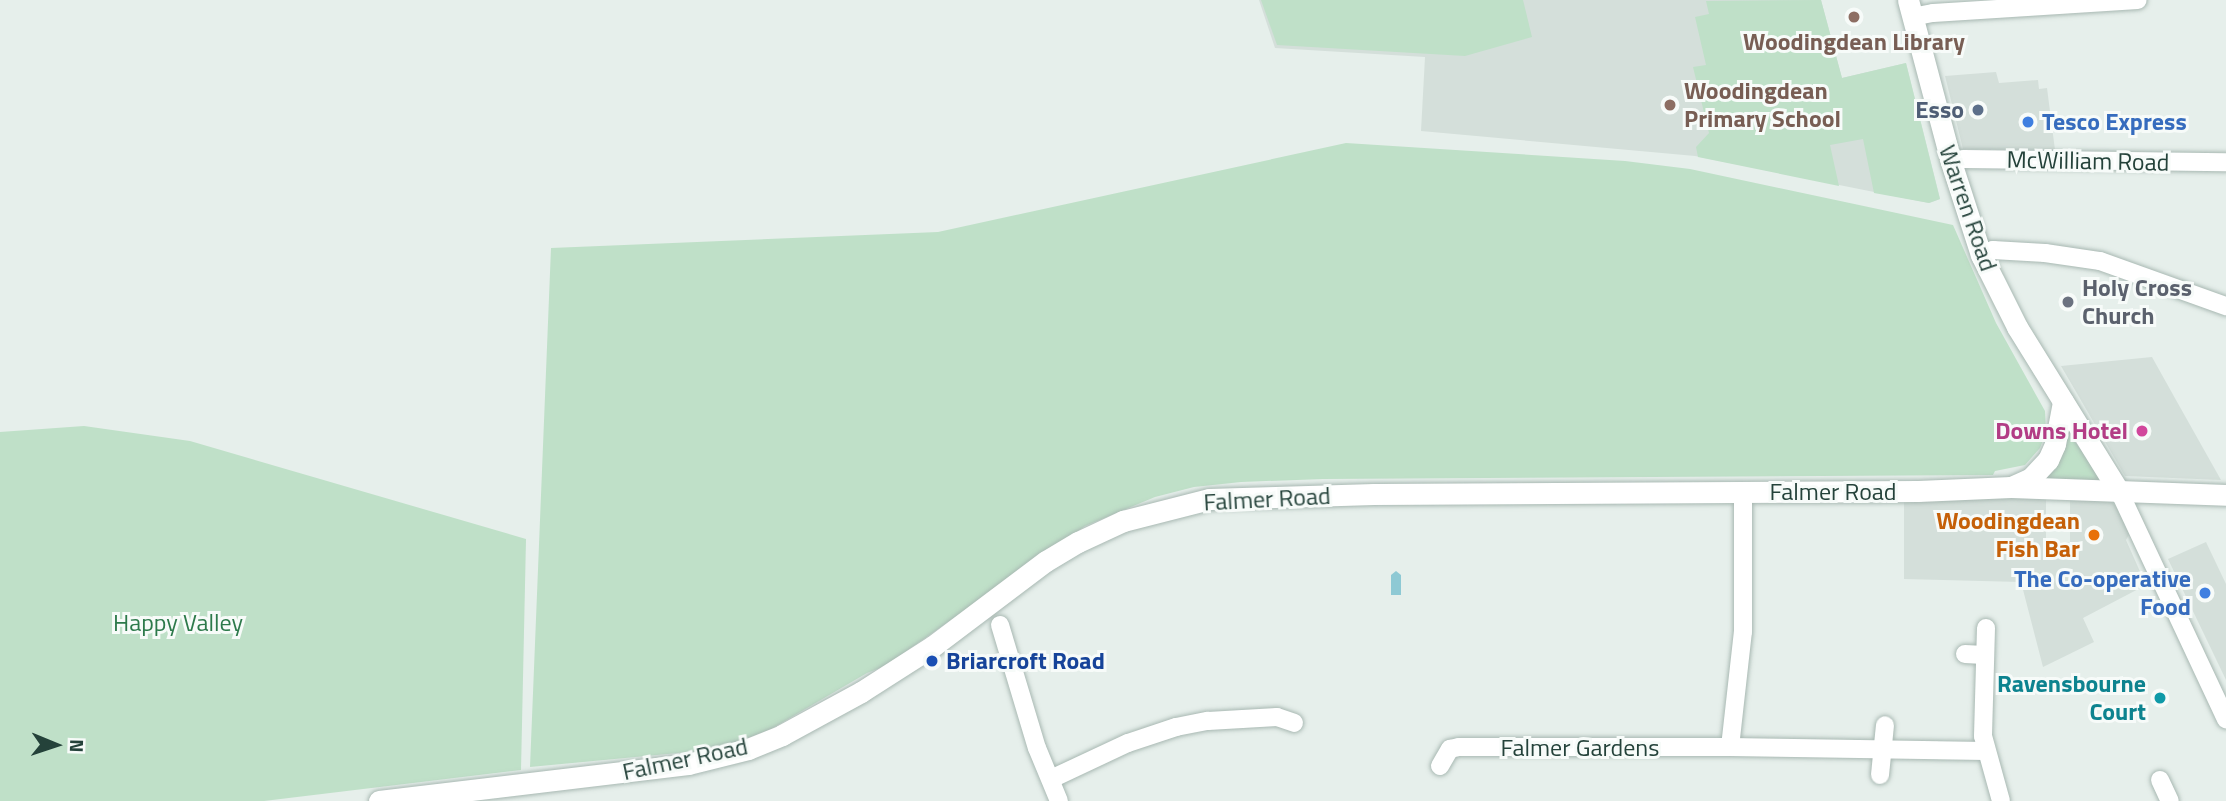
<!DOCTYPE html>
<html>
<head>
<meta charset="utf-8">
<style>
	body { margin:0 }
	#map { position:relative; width:2226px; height:801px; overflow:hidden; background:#e6efeb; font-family:"Titillium Web",sans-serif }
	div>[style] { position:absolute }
	.built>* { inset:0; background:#d4dfda }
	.green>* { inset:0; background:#bfe0c8 }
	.water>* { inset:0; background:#8ec9d4 }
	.roads { filter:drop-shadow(0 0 2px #a8b8b2) drop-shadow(0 0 2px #a8b8b2) }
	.street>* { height:18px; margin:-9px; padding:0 9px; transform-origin:9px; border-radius:9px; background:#fff }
	.secondary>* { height:21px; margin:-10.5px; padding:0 10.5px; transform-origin:10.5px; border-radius:10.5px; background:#fff }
	.dots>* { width:19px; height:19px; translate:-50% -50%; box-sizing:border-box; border:4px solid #f7fbf9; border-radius:50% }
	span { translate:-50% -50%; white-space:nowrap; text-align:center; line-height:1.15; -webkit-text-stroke:6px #f7fbf9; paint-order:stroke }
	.education-label { font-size:24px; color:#785e54; font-weight:700 }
	.left { translate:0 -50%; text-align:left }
	.service-label { font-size:24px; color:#4e5e75; font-weight:700 }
	.right { translate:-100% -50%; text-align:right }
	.shop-label { font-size:24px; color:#366cbe; font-weight:700 }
	.street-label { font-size:24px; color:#24423a }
	.worship-label { font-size:24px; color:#5b616d; font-weight:700 }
	.hotel-label { font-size:24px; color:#b23c85; font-weight:700 }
	.food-label { font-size:24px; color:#c56008; font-weight:700 }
	.park-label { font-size:24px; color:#2d7a4b }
	.transit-label { font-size:24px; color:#164399; font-weight:700 }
	.culture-label { font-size:24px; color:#0d838f; font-weight:700 }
	.north { position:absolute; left:21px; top:710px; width:70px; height:70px; -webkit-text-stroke:5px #f7fbf9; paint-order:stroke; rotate:92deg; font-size:19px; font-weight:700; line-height:28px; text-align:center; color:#24423a }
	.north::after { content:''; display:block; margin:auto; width:24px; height:32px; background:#24423a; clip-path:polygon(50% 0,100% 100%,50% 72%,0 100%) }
</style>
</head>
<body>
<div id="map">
	<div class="built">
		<i style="clip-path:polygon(1259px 0,1821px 0,1842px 78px,1906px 63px,1940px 199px,1929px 203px,1695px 156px,1421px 131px,1425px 57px,1275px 48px)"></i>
		<i style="clip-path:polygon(1996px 72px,1999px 83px,2038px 80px,2039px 89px,2047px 88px,2055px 150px,1963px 149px,1945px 76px)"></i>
		<i style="clip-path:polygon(2152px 357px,2176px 400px,2221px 480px,2125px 476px,2061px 366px)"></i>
		<i style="clip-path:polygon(1904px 498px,2046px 498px,2046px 542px,2070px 542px,2070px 499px,2109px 500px,2116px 506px,2130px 533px,2126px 540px,2146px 585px,2083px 618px,2094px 642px,2043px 667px,2021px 582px,1904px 579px)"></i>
		<i style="clip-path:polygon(2206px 542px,2226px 584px,2226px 680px,2168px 559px)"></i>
	</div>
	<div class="green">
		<i style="clip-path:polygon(1261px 0,1523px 0,1532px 37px,1465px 56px,1277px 45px)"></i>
		<i style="clip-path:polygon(1821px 0,1842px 78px,1906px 63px,1940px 199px,1929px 203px,1874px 193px,1863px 139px,1830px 145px,1839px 186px,1698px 157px,1696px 147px,1709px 133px,1693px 67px,1706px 65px,1695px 17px,1709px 14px,1706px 1px)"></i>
		<i style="clip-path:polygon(1346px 143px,1625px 161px,1690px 169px,1953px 225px,1996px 323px,2045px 411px,2046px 432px,2040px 448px,2025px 465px,1995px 471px,1993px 475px,1323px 479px,1241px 482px,1194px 487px,1155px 497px,1085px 526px,885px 666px,867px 673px,771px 729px,720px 749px,530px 767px,551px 248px,938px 232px)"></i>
		<i style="clip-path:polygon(84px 426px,190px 441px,526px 539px,521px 770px,264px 801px,0 801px,0 432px)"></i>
		<i style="clip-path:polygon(2067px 432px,2098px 471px,2103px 483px,2040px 480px)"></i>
	</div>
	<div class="water">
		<i style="clip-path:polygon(1396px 571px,1401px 575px,1401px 595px,1391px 595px,1391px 575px)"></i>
	</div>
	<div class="roads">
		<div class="street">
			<i style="left:1912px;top:17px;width:21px;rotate:-11deg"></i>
			<i style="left:1933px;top:13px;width:205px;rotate:-3.6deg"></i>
			<i style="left:1951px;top:162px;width:13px;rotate:-13deg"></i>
			<i style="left:1964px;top:159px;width:262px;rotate:0.7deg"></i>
			<i style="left:1981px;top:255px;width:13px;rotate:-23deg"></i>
			<i style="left:1993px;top:250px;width:52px;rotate:3.3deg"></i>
			<i style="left:2045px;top:253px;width:56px;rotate:8.3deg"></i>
			<i style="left:2100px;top:261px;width:134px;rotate:19.7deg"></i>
			<i style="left:2120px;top:493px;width:250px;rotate:64.9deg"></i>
			<i style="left:1000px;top:625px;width:128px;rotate:73.3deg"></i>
			<i style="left:1037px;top:748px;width:57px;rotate:67.5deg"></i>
			<i style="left:1986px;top:628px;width:108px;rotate:91.6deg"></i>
			<i style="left:1983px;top:736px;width:67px;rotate:74.5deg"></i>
			<i style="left:1965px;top:654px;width:19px;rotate:3deg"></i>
			<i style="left:1730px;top:747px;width:116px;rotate:-83.6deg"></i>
			<i style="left:1743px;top:632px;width:140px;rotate:-90deg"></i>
			<i style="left:1440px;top:766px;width:20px;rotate:-60deg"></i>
			<i style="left:1450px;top:749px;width:9px;rotate:-13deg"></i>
			<i style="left:1459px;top:747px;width:271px"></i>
			<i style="left:1730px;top:747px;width:256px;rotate:0.9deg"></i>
			<i style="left:1880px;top:775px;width:50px;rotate:-84.3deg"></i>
			<i style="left:1051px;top:779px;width:85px;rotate:-25.1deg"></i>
			<i style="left:1128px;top:743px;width:51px;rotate:-18.4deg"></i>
			<i style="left:1176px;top:727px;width:33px;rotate:-11deg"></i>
			<i style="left:1208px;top:721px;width:69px;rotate:-3.3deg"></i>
			<i style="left:1277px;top:717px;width:18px;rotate:19deg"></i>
			<i style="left:2160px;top:780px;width:23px;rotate:65deg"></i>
		</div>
		<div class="secondary">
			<i style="left:1908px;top:0;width:168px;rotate:75.1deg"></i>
			<i style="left:1951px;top:162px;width:98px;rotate:72.1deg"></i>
			<i style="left:1981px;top:255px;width:80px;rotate:63.4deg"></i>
			<i style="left:2017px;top:327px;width:195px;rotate:58.2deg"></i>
			<i style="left:2011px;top:487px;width:22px;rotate:-24deg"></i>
			<i style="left:2031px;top:478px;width:25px;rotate:-47deg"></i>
			<i style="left:2048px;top:460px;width:17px;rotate:-66deg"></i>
			<i style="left:2055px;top:444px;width:43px;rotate:-79.2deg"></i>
			<i style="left:379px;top:801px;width:311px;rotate:-6.8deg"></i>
			<i style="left:688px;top:764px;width:62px;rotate:-14deg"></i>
			<i style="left:748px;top:749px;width:37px;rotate:-22deg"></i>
			<i style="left:782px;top:735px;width:90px;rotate:-28.6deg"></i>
			<i style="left:861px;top:692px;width:85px;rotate:-32.6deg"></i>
			<i style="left:933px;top:646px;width:141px;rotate:-37deg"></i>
			<i style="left:1046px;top:561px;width:37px;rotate:-31deg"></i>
			<i style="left:1078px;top:542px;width:50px;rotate:-25deg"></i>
			<i style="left:1123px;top:521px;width:89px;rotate:-14.3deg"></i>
			<i style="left:1209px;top:499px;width:165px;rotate:-1.7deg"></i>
			<i style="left:1374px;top:494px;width:544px;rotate:-0.32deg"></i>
			<i style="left:1918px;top:491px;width:93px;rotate:-2.5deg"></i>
			<i style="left:2011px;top:487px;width:215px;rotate:2.1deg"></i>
		</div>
	</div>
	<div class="dots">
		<i style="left:1854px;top:17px;background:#8d6e63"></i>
		<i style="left:1670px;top:105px;background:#8d6e63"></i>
		<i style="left:1978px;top:110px;background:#5c6f8a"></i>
		<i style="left:2028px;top:122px;background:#3f7fe0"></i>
		<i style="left:2068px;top:302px;background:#6b7280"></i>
		<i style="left:2142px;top:431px;background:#d1479c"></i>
		<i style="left:2094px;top:535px;background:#e8710a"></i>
		<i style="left:2205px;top:593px;background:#3f7fe0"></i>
		<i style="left:932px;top:661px;background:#1a4fb4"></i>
		<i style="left:2160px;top:698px;background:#0f9aa8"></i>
	</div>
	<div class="education-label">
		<span style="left:1854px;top:42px">Woodingdean Library</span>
		<span class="left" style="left:1684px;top:105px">Woodingdean<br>Primary School</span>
	</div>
	<div class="service-label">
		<span class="right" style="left:1964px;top:110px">Esso</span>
	</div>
	<div class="shop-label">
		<span class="left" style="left:2042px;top:122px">Tesco Express</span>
		<span class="right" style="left:2191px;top:593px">The Co-operative<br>Food</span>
	</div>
	<div class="street-label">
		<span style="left:2088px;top:161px;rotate:1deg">McWilliam Road</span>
		<span style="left:1968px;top:208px;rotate:71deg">Warren Road</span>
		<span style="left:1833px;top:492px">Falmer Road</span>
		<span style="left:1267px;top:499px;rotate:-3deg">Falmer Road</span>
		<span style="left:1580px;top:748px">Falmer Gardens</span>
		<span style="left:685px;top:759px;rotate:-12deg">Falmer Road</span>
	</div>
	<div class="worship-label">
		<span class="left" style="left:2082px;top:302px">Holy Cross<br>Church</span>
	</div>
	<div class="hotel-label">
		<span class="right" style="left:2128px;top:431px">Downs Hotel</span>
	</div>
	<div class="food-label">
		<span class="right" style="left:2080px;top:535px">Woodingdean<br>Fish Bar</span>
	</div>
	<div class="park-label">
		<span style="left:178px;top:623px">Happy Valley</span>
	</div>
	<div class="transit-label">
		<span class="left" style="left:946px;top:661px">Briarcroft Road</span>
	</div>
	<div class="culture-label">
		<span class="right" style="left:2146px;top:698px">Ravensbourne<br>Court</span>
	</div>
	<div class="north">N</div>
</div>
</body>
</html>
